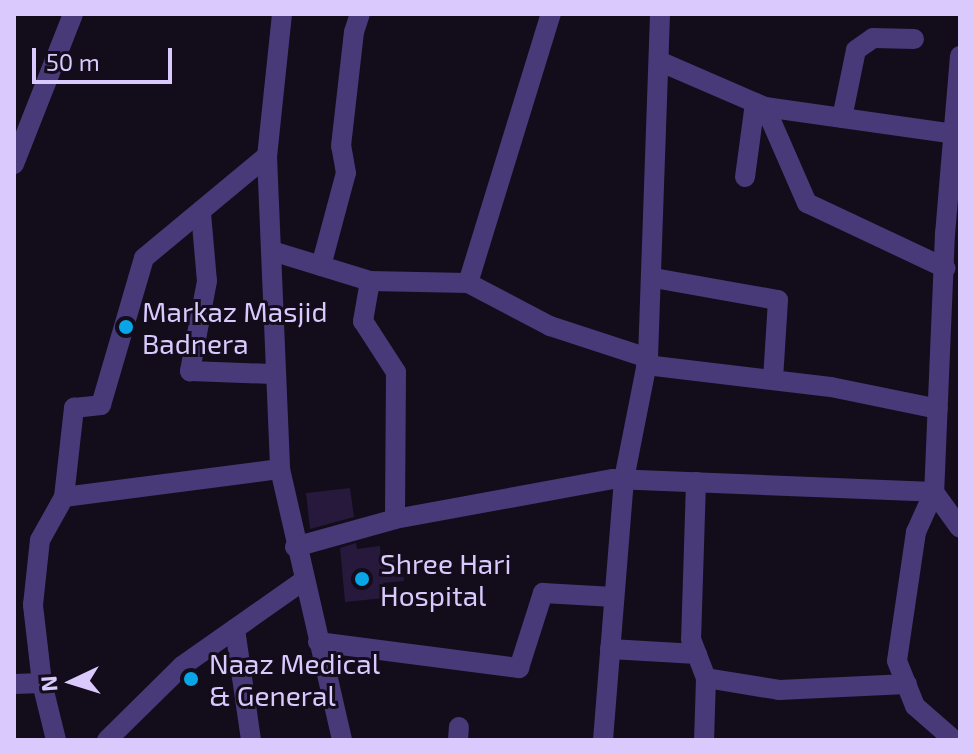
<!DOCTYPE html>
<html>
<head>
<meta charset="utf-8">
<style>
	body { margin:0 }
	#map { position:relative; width:974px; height:754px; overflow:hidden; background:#120c1b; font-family:"Exo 2",sans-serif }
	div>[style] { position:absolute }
	.building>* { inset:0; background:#27193b }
	.minor>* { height:20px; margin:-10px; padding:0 10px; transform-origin:10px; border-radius:10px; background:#483978 }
	.dots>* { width:22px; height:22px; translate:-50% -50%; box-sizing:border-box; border:4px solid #120c1b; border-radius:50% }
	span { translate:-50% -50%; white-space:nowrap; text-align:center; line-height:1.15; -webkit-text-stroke:6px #120c1b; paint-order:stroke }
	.poi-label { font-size:28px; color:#d9c9fd }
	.left { translate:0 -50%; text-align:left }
	.frame { position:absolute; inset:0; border:16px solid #d9c9fd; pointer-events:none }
	.north { position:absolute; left:32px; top:642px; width:80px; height:80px; -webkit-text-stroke:6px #120c1b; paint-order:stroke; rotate:266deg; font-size:22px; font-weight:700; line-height:32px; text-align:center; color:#d9c9fd }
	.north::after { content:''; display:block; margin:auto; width:28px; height:36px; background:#d9c9fd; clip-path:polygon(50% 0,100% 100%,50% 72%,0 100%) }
	.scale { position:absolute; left:32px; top:48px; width:140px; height:36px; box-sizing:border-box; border:4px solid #d9c9fd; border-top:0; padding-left:10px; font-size:24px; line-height:28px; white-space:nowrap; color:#d9c9fd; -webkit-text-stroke:6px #120c1b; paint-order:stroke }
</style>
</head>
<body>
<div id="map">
	<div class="building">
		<i style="clip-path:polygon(350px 488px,354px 517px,310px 529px,306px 493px)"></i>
		<i style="clip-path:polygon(356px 543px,357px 549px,380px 546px,381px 560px,402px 558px,404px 581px,383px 583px,385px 598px,345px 602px,340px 548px)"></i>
	</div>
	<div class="minor">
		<i style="left:282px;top:14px;width:143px;rotate:96deg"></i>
		<i style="left:267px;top:156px;width:313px;rotate:87.6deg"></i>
		<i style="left:280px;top:469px;width:278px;rotate:77.1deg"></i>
		<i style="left:960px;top:56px;width:178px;rotate:94.8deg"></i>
		<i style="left:945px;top:233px;width:259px;rotate:92.4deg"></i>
		<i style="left:934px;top:492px;width:44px;rotate:54.2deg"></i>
		<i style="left:661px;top:62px;width:113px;rotate:23.4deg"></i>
		<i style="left:765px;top:107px;width:105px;rotate:66.4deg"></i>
		<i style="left:807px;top:203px;width:153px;rotate:25.2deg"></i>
		<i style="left:765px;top:107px;width:191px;rotate:8.1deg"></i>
		<i style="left:842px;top:118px;width:69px;rotate:-78.4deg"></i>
		<i style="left:856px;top:50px;width:21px;rotate:-35deg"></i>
		<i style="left:873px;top:38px;width:41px;rotate:1.4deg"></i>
		<i style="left:14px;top:164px;width:161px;rotate:-68.5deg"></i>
		<i style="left:745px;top:177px;width:75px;rotate:-82.3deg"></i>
		<i style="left:201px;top:213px;width:68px;rotate:85deg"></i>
		<i style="left:207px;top:281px;width:92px;rotate:100.7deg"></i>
		<i style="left:190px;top:371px;width:82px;rotate:2.1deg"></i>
		<i style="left:272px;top:251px;width:102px;rotate:17deg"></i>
		<i style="left:370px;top:281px;width:41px;rotate:99.9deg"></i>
		<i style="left:363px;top:321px;width:61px;rotate:57.1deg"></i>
		<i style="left:396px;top:372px;width:147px;rotate:90.4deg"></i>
		<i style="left:321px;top:266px;width:96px;rotate:-75deg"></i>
		<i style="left:346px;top:173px;width:27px;rotate:-100deg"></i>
		<i style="left:341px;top:146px;width:115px;rotate:-83.5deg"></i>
		<i style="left:354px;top:32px;width:19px;rotate:-72deg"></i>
		<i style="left:654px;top:278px;width:126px;rotate:10.1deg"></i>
		<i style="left:778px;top:300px;width:80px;rotate:93.6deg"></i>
		<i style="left:370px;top:281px;width:98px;rotate:1.2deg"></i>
		<i style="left:468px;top:283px;width:282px;rotate:-72.9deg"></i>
		<i style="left:468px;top:283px;width:93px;rotate:27.7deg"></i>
		<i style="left:550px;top:326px;width:103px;rotate:18.1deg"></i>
		<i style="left:646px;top:365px;width:186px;rotate:6.8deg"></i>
		<i style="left:831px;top:387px;width:109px;rotate:11.6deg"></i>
		<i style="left:696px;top:482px;width:157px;rotate:91.8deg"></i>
		<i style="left:691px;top:639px;width:42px;rotate:69deg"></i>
		<i style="left:706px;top:678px;width:62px;rotate:91.8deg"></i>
		<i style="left:64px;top:497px;width:218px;rotate:-7.4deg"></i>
		<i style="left:295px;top:547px;width:104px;rotate:-15.6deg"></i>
		<i style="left:395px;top:519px;width:222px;rotate:-10.4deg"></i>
		<i style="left:613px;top:479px;width:321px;rotate:2.3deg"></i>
		<i style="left:934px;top:492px;width:44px;rotate:114.2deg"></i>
		<i style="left:916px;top:532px;width:130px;rotate:98.4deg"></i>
		<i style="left:897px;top:661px;width:48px;rotate:68.2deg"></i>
		<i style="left:915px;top:706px;width:52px;rotate:41.1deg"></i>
		<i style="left:235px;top:629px;width:112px;rotate:81.8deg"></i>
		<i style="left:318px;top:642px;width:203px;rotate:7.4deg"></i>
		<i style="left:519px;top:668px;width:79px;rotate:-72.3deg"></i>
		<i style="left:543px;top:593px;width:71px;rotate:3.2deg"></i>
		<i style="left:610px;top:649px;width:87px;rotate:3.3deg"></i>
		<i style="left:706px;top:678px;width:74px;rotate:9.3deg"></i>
		<i style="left:779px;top:690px;width:128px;rotate:-2.7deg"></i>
		<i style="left:14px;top:684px;width:28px;rotate:-2deg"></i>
		<i style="left:56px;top:740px;width:59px;rotate:-103.8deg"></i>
		<i style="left:42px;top:683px;width:79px;rotate:-96.6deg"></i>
		<i style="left:33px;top:605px;width:65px;rotate:-83.9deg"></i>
		<i style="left:40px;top:540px;width:49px;rotate:-60.8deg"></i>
		<i style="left:64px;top:497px;width:90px;rotate:-83.6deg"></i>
		<i style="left:74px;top:408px;width:27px;rotate:-6deg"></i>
		<i style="left:101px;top:405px;width:153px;rotate:-73.7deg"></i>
		<i style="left:144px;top:258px;width:160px;rotate:-39.7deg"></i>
		<i style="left:107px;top:740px;width:105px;rotate:-44.6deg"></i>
		<i style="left:182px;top:666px;width:148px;rotate:-35.1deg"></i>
		<i style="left:458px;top:740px;width:13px;rotate:-86deg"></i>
		<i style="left:603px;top:740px;width:262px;rotate:-85.4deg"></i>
		<i style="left:624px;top:479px;width:123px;rotate:-78.8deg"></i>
		<i style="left:648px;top:358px;width:344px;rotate:-88deg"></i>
	</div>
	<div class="dots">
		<i style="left:126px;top:327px;background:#0aa5e7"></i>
		<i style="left:362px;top:579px;background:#0aa5e7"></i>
		<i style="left:191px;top:679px;background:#0aa5e7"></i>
	</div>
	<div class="poi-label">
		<span class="left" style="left:142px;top:327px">Markaz Masjid<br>Badnera</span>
		<span class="left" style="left:380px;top:579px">Shree Hari<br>Hospital</span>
		<span class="left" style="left:209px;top:679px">Naaz Medical<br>&amp; General</span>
	</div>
	<div class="frame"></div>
	<div class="north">N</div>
	<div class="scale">50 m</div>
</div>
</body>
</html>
